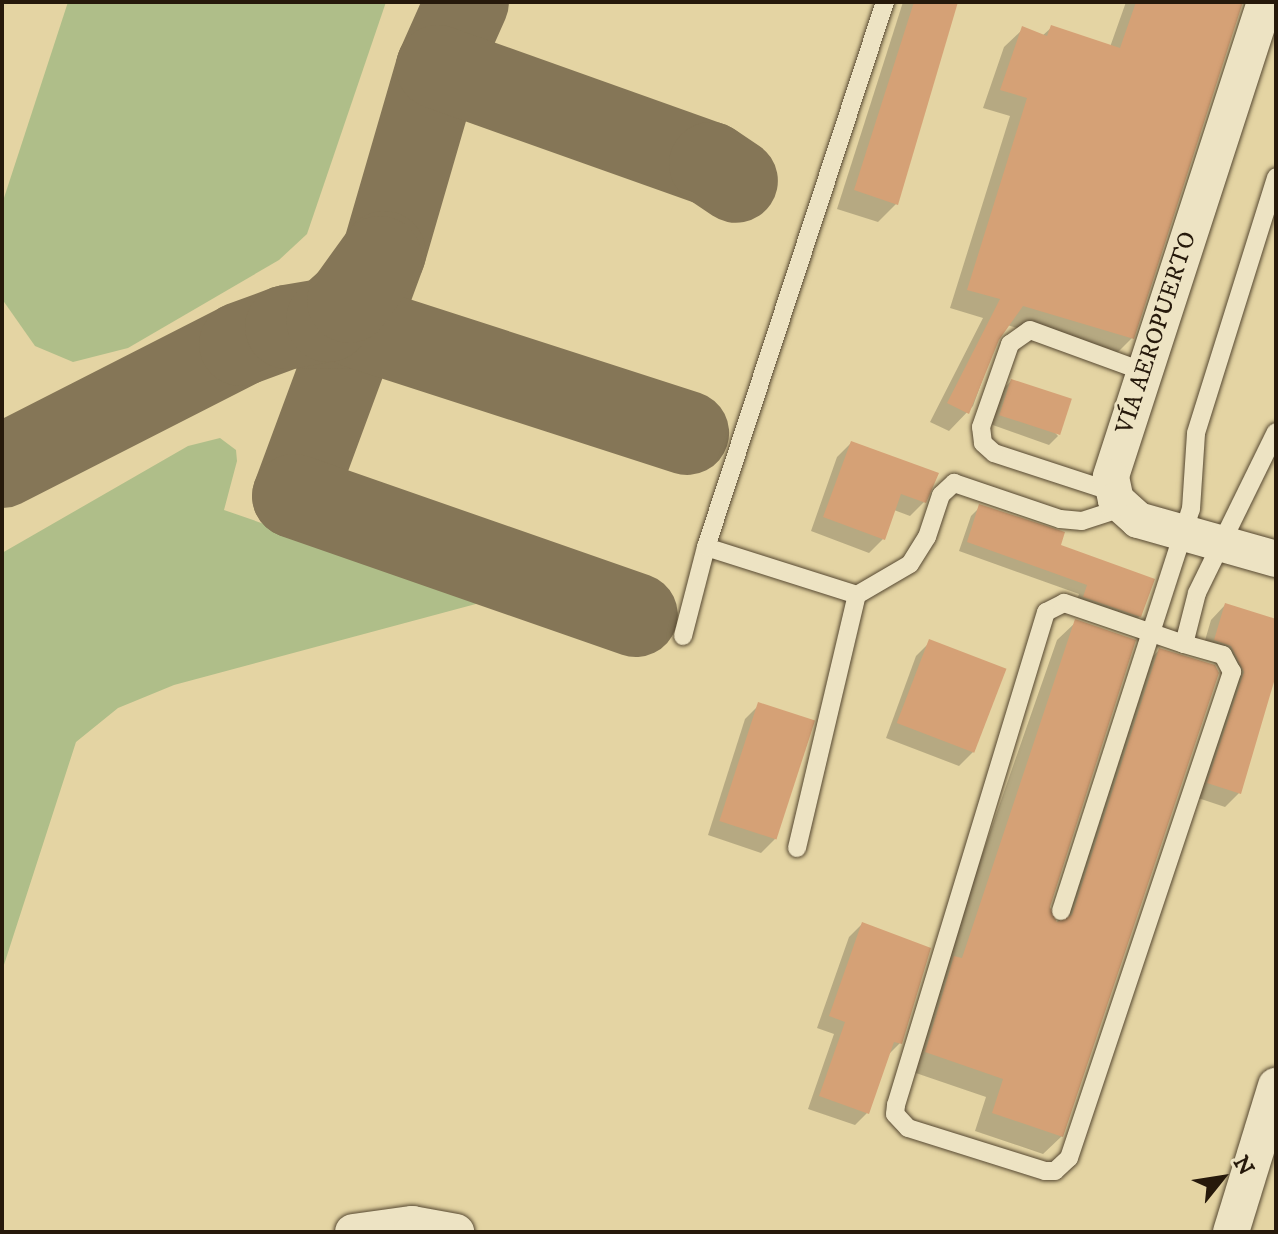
<!DOCTYPE html>
<html>
<head>
<meta charset="utf-8">
<style>
	body { margin:0 }
	#map { position:relative; width:1278px; height:1234px; overflow:hidden; background:#e4d4a3; font-family:"IM FELL DW Pica",serif }
	div>[style] { position:absolute }
	.green>* { inset:0; background:#afbe89 }
	.shadow>* { inset:0; background:#0003 }
	.taxiway>* { height:84px; margin:-42px; padding:0 42px; transform-origin:42px; border-radius:42px; background:#857657 }
	.building>* { inset:0; background:#d5a176; transform-origin:0 0 }
	.roads { filter:drop-shadow(0 0 2px #564831) drop-shadow(0 0 2px #564831) }
	.service>* { height:18px; margin:-9px; padding:0 9px; transform-origin:9px; border-radius:9px; background:#ede3c3 }
	.minor>* { height:36px; margin:-18px; padding:0 18px; transform-origin:18px; border-radius:18px; background:#ede3c3 }
	span { translate:-50% -50%; white-space:nowrap; text-align:center; line-height:1.15; -webkit-text-stroke:6px #ede3c3; paint-order:stroke }
	.street-label { font-size:24px; color:#26190b }
	.frame { position:absolute; inset:0; border:4px solid #26190b; pointer-events:none }
	.north { position:absolute; left:1182px; top:1138px; width:80px; height:80px; -webkit-text-stroke:6px #ede3c3; paint-order:stroke; rotate:60deg; font-size:22px; font-weight:700; line-height:32px; text-align:center; color:#26190b }
	.north::after { content:''; display:block; margin:auto; width:28px; height:36px; background:#26190b; clip-path:polygon(50% 0,100% 100%,50% 72%,0 100%) }
</style>
</head>
<body>
<div id="map">
	<div class="green">
		<i style="clip-path:polygon(68px 2px,386px 2px,307px 234px,279px 260px,128px 348px,73px 362px,35px 346px,2px 299px,2px 204px)"></i>
		<i style="clip-path:polygon(220px 438px,236px 450px,237px 461px,224px 510px,487px 601px,174px 685px,118px 708px,76px 742px,2px 971px,2px 553px,188px 446px)"></i>
	</div>
	<div class="shadow">
		<i style="clip-path:polygon(903px 2px,955px 2px,896px 204px,878px 222px,837px 209px)"></i>
		<i style="clip-path:polygon(1126px 2px,1241px 2px,1132px 338px,1113px 357px,1007px 325px,997px 339px,973px 406px,949px 431px,930px 422px,983px 318px,950px 308px,1010px 116px,983px 108px,1004px 47px,1023px 29px,1042px 36px,1052px 27px,1110px 47px)"></i>
		<i style="clip-path:polygon(1011px 381px,1058px 436px,1049px 445px,990px 424px,1002px 390px)"></i>
		<i style="clip-path:polygon(851px 443px,924px 502px,910px 516px,894px 510px,883px 539px,869px 553px,811px 531px,837px 457px)"></i>
		<i style="clip-path:polygon(980px 507px,1058px 547px,1140px 616px,1130px 625px,1075px 606px,1079px 594px,959px 551px,971px 516px)"></i>
		<i style="clip-path:polygon(1225px 605px,1276px 621px,1276px 668px,1239px 793px,1225px 807px,1195px 797px,1231px 687px,1217px 660px,1201px 654px,1211px 620px)"></i>
		<i style="clip-path:polygon(1076px 622px,1047px 907px,1056px 925px,1141px 669px,1159px 650px,1062px 1136px,1043px 1154px,975px 1131px,986px 1097px,907px 1070px,1057px 640px)"></i>
		<i style="clip-path:polygon(930px 642px,973px 752px,959px 766px,886px 738px,916px 656px)"></i>
		<i style="clip-path:polygon(759px 705px,775px 839px,761px 853px,708px 835px,745px 719px)"></i>
		<i style="clip-path:polygon(862px 924px,900px 1043px,887px 1056px,867px 1113px,855px 1125px,808px 1109px,834px 1034px,817px 1028px,849px 937px)"></i>
	</div>
	<div class="taxiway">
		<i style="left:467px;top:2px;width:71px;rotate:114deg"></i>
		<i style="left:438px;top:67px;width:194px;rotate:106.2deg"></i>
		<i style="left:384px;top:253px;width:259px;rotate:110.3deg"></i>
		<i style="left:294px;top:496px;width:362px;rotate:19.2deg"></i>
		<i style="left:438px;top:67px;width:290px;rotate:19.6deg"></i>
		<i style="left:711px;top:164px;width:30px;rotate:34deg"></i>
		<i style="left:301px;top:327px;width:55px;rotate:-1deg"></i>
		<i style="left:356px;top:326px;width:348px;rotate:17.9deg"></i>
		<i style="left:2px;top:466px;width:268px;rotate:-27deg"></i>
		<i style="left:241px;top:344px;width:49px;rotate:-20.3deg"></i>
		<i style="left:287px;top:327px;width:42px;rotate:-9.7deg"></i>
		<i style="left:328px;top:320px;width:28px;rotate:-42deg"></i>
		<i style="left:349px;top:301px;width:53px;rotate:-54.2deg"></i>
	</div>
	<div class="building">
		<i style="clip-path:polygon(914px 2px,958px 2px,898px 205px,854px 190px)"></i>
		<i style="clip-path:polygon(1136px 2px,1243px 2px,1134px 339px,1023px 306px,999px 340px,969px 414px,947px 403px,1000px 299px,967px 290px,1027px 98px,1000px 90px,1022px 26px,1047px 36px,1051px 25px,1120px 48px)"></i>
		<i style="left:1011px;top:379px;width:64px;height:38px;rotate:18deg"></i>
		<i style="clip-path:polygon(851px 441px,939px 473px,926px 503px,901px 494px,885px 540px,823px 517px)"></i>
		<i style="clip-path:polygon(979px 504px,1065px 532px,1061px 545px,1155px 579px,1141px 617px,1083px 597px,1087px 585px,967px 542px)"></i>
		<i style="clip-path:polygon(1225px 603px,1276px 619px,1276px 675px,1241px 794px,1207px 783px,1244px 672px,1231px 646px,1214px 640px)"></i>
		<i style="clip-path:polygon(1075px 619px,1136px 640px,1050px 907px,1057px 922px,1072px 915px,1159px 648px,1215px 665px,1219px 673px,1063px 1137px,992px 1113px,1003px 1079px,925px 1052px,954px 956px,962px 958px)"></i>
		<i style="left:929px;top:639px;width:83px;height:90px;rotate:21deg"></i>
		<i style="left:758px;top:702px;width:60px;height:125px;rotate:18deg"></i>
		<i style="clip-path:polygon(862px 922px,931px 948px,902px 1044px,894px 1042px,869px 1114px,819px 1096px,845px 1022px,829px 1016px)"></i>
	</div>
	<div class="roads">
		<div class="service">
			<i style="left:1113px;top:492px;width:125px;rotate:-161.9deg"></i>
			<i style="left:994px;top:453px;width:15px;rotate:-138deg"></i>
			<i style="left:983px;top:443px;width:16px;rotate:-97deg"></i>
			<i style="left:981px;top:427px;width:88px;rotate:-70.7deg"></i>
			<i style="left:1010px;top:344px;width:24px;rotate:-35deg"></i>
			<i style="left:1030px;top:330px;width:119px;rotate:20.1deg"></i>
			<i style="left:706px;top:547px;width:158px;rotate:17.6deg"></i>
			<i style="left:857px;top:595px;width:61px;rotate:-30.3deg"></i>
			<i style="left:910px;top:564px;width:32px;rotate:-58deg"></i>
			<i style="left:927px;top:537px;width:44px;rotate:-71.6deg"></i>
			<i style="left:941px;top:495px;width:18px;rotate:-43deg"></i>
			<i style="left:954px;top:483px;width:112px;rotate:18.8deg"></i>
			<i style="left:1060px;top:519px;width:22px;rotate:5deg"></i>
			<i style="left:1082px;top:521px;width:42px;rotate:-18deg"></i>
			<i style="left:683px;top:636px;width:92px;rotate:-75.5deg"></i>
			<i style="left:706px;top:547px;width:574px;rotate:-71.82deg"></i>
			<i style="left:1184px;top:644px;width:127px;rotate:-161.1deg"></i>
			<i style="left:1064px;top:603px;width:20px;rotate:153deg"></i>
			<i style="left:1046px;top:612px;width:515px;rotate:106.92deg"></i>
			<i style="left:896px;top:1105px;width:9px;rotate:96deg"></i>
			<i style="left:895px;top:1114px;width:19px;rotate:47deg"></i>
			<i style="left:908px;top:1128px;width:144px;rotate:17.4deg"></i>
			<i style="left:1045px;top:1171px;width:10px"></i>
			<i style="left:1055px;top:1171px;width:19px;rotate:-43deg"></i>
			<i style="left:1069px;top:1158px;width:513px;rotate:-71.46deg"></i>
			<i style="left:1232px;top:672px;width:19px;rotate:-118deg"></i>
			<i style="left:1223px;top:655px;width:41px;rotate:-164.2deg"></i>
			<i style="left:1184px;top:644px;width:53px;rotate:-75.7deg"></i>
			<i style="left:1197px;top:593px;width:179px;rotate:-63.9deg"></i>
			<i style="left:797px;top:848px;width:260px;rotate:-76.7deg"></i>
			<i style="left:1061px;top:911px;width:422px;rotate:-72.1deg"></i>
			<i style="left:1191px;top:509px;width:76px;rotate:-86.2deg"></i>
			<i style="left:1196px;top:433px;width:268px;rotate:-72.6deg"></i>
		</div>
		<div class="minor">
			<i style="left:1265px;top:2px;width:499px;rotate:108deg"></i>
			<i style="left:1111px;top:477px;width:24px;rotate:78deg"></i>
			<i style="left:1116px;top:500px;width:30px;rotate:42deg"></i>
			<i style="left:1138px;top:520px;width:143px;rotate:15.8deg"></i>
			<i style="left:353px;top:1232px;width:60px;rotate:-7.7deg"></i>
			<i style="left:412px;top:1224px;width:45px;rotate:10.3deg"></i>
			<i style="left:1231px;top:1232px;width:153px;rotate:-72.9deg"></i>
		</div>
	</div>
	<div class="street-label">
		<span style="left:1157px;top:333px;rotate:-72deg">VÍA AEROPUERTO</span>
	</div>
	<div class="frame"></div>
	<div class="north">N</div>
</div>
</body>
</html>
